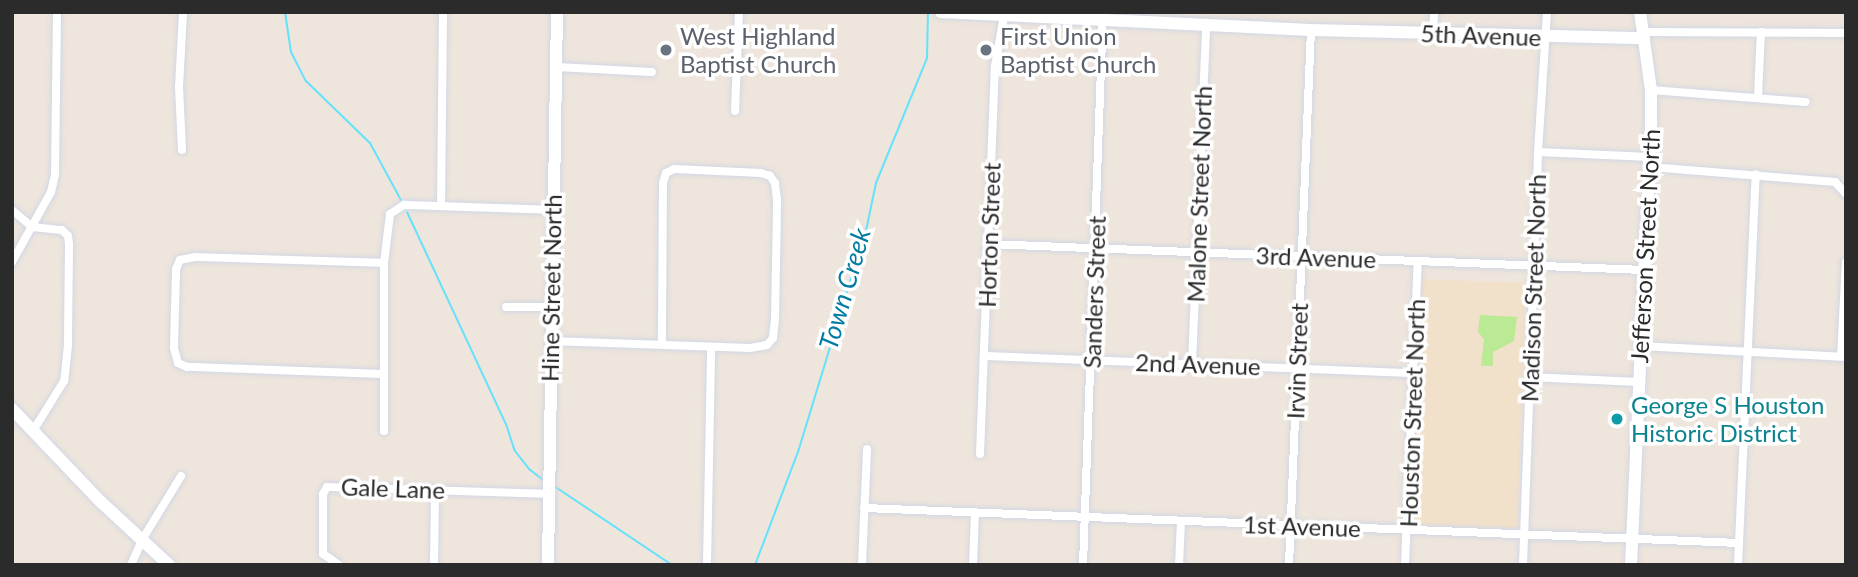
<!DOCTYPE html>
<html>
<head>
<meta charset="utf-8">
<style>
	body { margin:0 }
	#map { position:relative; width:1858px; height:577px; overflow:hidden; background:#eee5dc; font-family:Lato,sans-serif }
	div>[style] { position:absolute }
	.education>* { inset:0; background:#f2e1ca; transform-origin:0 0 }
	.green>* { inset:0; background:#baea93 }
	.stream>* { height:2px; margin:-1px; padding:0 1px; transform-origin:1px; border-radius:1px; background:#64e2fb }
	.roads { filter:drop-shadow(0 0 2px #d1d7e5) drop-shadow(0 0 2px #d1d7e5) }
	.street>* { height:8px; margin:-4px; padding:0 4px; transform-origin:4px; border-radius:4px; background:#fff }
	.secondary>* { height:12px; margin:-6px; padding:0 6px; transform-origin:6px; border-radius:6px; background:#fff }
	.dots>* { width:19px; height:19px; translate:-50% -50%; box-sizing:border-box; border:4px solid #fff; border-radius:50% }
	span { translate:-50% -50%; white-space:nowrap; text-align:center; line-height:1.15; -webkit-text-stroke:7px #fff; paint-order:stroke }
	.street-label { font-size:24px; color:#2b2b2b }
	.worship-label { font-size:24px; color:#5b616d }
	.left { translate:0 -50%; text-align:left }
	.culture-label { font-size:24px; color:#0d838f }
	.water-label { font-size:26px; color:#017ba2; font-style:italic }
	.frame { position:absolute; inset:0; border:14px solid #2b2b2b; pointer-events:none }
</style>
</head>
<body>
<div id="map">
	<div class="education">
		<i style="left:1420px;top:279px;width:106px;height:246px;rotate:2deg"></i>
	</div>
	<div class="green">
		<i style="clip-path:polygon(1480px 315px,1517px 317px,1514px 341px,1493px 352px,1493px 366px,1481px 366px,1484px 339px,1478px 332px)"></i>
	</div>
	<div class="stream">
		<i style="left:285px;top:12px;width:40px;rotate:81.5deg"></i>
		<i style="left:291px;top:52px;width:33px;rotate:63deg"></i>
		<i style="left:306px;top:81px;width:89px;rotate:44.1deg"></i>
		<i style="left:370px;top:143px;width:65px;rotate:61.5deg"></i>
		<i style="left:407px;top:212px;width:234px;rotate:65deg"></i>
		<i style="left:506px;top:424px;width:28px;rotate:72deg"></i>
		<i style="left:515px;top:451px;width:23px;rotate:52deg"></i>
		<i style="left:529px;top:469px;width:18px;rotate:38deg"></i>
		<i style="left:554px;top:486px;width:142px;rotate:33.8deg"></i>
		<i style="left:755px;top:565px;width:121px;rotate:-69.2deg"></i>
		<i style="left:798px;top:452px;width:236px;rotate:-73deg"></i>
		<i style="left:867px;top:226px;width:44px;rotate:-78.2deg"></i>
		<i style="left:876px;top:183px;width:135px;rotate:-67.8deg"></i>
		<i style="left:927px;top:58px;width:46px;rotate:-88.8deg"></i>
	</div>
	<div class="roads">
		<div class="street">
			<i style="left:1643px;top:32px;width:203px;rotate:0.3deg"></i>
			<i style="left:1433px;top:33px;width:21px;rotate:-87deg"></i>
			<i style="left:556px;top:67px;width:96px;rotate:3deg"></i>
			<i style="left:1651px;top:90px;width:155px;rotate:4.4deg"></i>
			<i style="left:1758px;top:97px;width:65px;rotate:-87.4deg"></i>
			<i style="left:735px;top:111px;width:99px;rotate:-87.7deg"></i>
			<i style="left:182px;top:150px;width:63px;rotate:-92.7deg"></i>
			<i style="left:179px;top:87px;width:75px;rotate:-86.9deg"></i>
			<i style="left:1538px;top:152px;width:112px;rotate:2.6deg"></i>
			<i style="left:1650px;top:167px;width:186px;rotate:4.6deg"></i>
			<i style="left:1835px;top:182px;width:16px;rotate:47deg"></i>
			<i style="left:441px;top:206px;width:194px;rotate:-89.4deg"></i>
			<i style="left:12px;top:210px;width:26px;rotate:40deg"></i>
			<i style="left:32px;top:227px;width:30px;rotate:6deg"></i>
			<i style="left:62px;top:230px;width:8px;rotate:45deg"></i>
			<i style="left:68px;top:236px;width:8px;rotate:83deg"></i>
			<i style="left:69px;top:244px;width:101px;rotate:90.6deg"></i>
			<i style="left:68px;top:345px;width:36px;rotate:96deg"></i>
			<i style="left:64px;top:381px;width:59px;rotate:121.8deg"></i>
			<i style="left:988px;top:244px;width:657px;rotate:2.27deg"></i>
			<i style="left:12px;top:262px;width:80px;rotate:-60.9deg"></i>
			<i style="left:51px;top:192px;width:17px;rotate:-77deg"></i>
			<i style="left:55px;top:175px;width:163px;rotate:-89.3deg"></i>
			<i style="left:506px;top:307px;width:45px"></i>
			<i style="left:551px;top:341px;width:199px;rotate:2deg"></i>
			<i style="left:750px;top:348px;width:17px;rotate:-10deg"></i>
			<i style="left:767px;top:345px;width:9px;rotate:-49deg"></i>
			<i style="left:773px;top:338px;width:18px;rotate:-84deg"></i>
			<i style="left:775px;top:320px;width:120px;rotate:-89deg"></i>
			<i style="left:777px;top:200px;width:17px;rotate:-97deg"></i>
			<i style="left:775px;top:183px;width:9px;rotate:-126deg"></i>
			<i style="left:770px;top:176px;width:9px;rotate:-162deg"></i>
			<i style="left:761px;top:173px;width:87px;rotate:-177.4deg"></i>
			<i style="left:674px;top:169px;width:9px;rotate:153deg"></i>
			<i style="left:666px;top:173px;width:10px;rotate:107deg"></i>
			<i style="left:663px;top:183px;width:161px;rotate:90.4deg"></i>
			<i style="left:1641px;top:346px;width:205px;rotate:3.1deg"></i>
			<i style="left:984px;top:356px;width:429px;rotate:2.3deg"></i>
			<i style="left:1841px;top:356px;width:94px;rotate:-87deg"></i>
			<i style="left:1192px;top:364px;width:340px;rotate:-87.6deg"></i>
			<i style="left:382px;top:374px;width:195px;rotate:-177.9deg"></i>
			<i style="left:187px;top:367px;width:10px;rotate:-156deg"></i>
			<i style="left:178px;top:363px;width:16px;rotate:-105deg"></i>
			<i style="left:174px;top:348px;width:79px;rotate:-88.5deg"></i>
			<i style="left:176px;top:269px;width:10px;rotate:-66deg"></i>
			<i style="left:180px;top:260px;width:16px;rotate:-11deg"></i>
			<i style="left:196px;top:257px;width:188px;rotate:1.8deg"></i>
			<i style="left:1529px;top:377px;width:110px;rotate:2.6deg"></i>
			<i style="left:384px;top:431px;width:168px;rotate:-90deg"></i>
			<i style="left:384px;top:263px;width:49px;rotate:-83deg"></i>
			<i style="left:390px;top:214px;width:17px;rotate:-33deg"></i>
			<i style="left:404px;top:205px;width:148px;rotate:1.9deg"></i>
			<i style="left:980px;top:454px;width:388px;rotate:-87.8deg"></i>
			<i style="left:995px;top:66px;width:51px;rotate:-79.8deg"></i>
			<i style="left:864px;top:508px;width:876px;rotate:2.29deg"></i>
			<i style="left:131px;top:565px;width:27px;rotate:-66deg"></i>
			<i style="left:142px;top:540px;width:75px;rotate:-58.6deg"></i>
			<i style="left:339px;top:565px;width:19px;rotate:-145deg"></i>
			<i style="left:323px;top:554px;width:60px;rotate:-90deg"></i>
			<i style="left:323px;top:494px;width:8px;rotate:-60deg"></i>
			<i style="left:327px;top:487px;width:222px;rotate:1.8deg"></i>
			<i style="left:434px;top:565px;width:76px;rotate:-89.2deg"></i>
			<i style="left:707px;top:565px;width:218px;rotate:-88.9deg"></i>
			<i style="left:862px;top:565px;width:116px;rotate:-87.5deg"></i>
			<i style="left:973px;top:565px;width:52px;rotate:-87.8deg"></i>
			<i style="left:1083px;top:565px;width:553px;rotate:-87.93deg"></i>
			<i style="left:1179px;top:565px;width:44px;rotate:-87.4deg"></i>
			<i style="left:1289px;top:565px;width:535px;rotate:-87.65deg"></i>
			<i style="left:1405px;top:565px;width:304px;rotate:-87.6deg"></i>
			<i style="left:1523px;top:565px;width:413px;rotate:-87.9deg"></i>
			<i style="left:1538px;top:152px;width:140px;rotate:-86.3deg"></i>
			<i style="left:1738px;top:565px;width:391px;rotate:-87.4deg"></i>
		</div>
		<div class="secondary">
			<i style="left:941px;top:12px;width:370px;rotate:2.8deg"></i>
			<i style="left:1311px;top:30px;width:333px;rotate:1.4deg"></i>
			<i style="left:12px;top:409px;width:129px;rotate:46.3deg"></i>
			<i style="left:101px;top:502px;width:93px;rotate:42.8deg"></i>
			<i style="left:548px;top:565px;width:553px;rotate:-89.07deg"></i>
			<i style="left:1631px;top:565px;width:444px;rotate:-87.4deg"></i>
			<i style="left:1651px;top:121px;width:31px;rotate:-90deg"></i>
			<i style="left:1651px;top:90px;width:79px;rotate:-98deg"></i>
		</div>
	</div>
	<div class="dots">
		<i style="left:666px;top:50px;background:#6b7280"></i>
		<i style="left:986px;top:50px;background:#6b7280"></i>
		<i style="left:1617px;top:419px;background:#0f9aa8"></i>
	</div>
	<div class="street-label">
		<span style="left:1481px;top:35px;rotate:2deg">5th Avenue</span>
		<span style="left:1199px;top:194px;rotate:-88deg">Malone Street North</span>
		<span style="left:989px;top:235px;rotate:-88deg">Horton Street</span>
		<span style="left:1645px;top:246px;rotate:-87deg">Jefferson Street North</span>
		<span style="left:1316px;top:257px;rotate:2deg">3rd Avenue</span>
		<span style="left:551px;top:288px;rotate:-89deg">Hine Street North</span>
		<span style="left:1533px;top:288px;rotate:-88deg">Madison Street North</span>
		<span style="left:1094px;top:292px;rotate:-88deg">Sanders Street</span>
		<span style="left:1297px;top:361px;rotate:-88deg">Irvin Street</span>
		<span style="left:1198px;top:364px;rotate:2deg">2nd Avenue</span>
		<span style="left:1412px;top:413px;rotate:-88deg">Houston Street North</span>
		<span style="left:393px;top:488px;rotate:2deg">Gale Lane</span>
		<span style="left:1302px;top:526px;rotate:2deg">1st Avenue</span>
	</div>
	<div class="worship-label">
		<span class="left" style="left:680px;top:50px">West Highland<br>Baptist Church</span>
		<span class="left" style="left:1000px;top:50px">First Union<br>Baptist Church</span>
	</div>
	<div class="culture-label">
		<span class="left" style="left:1631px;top:419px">George S Houston<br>Historic District</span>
	</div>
	<div class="water-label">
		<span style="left:845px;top:289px;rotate:-74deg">Town Creek</span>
	</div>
	<div class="frame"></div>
</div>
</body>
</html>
